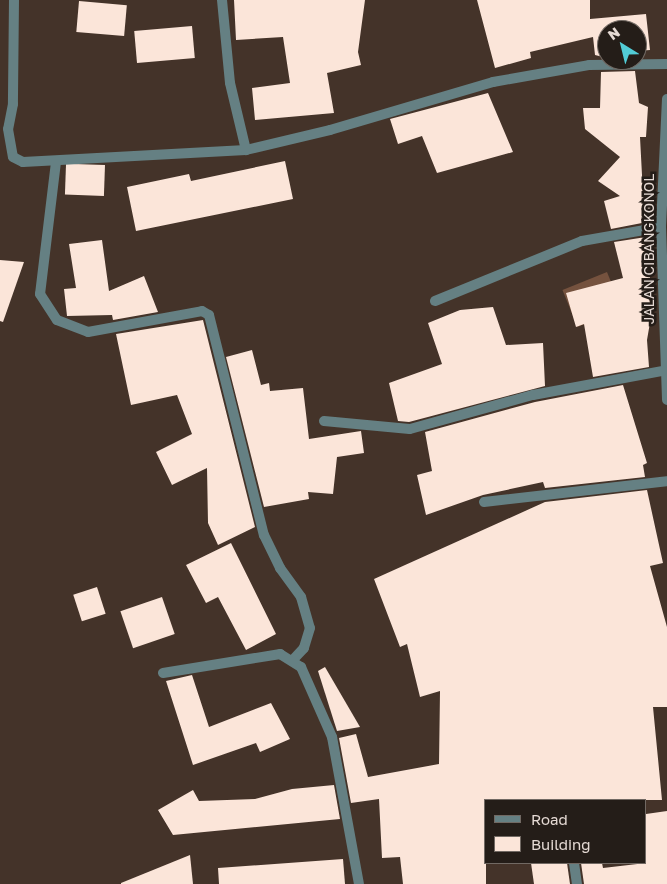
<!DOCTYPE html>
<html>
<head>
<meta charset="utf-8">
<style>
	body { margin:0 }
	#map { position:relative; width:667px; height:884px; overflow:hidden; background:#443329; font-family:"Golos Text",sans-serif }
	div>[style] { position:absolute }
	.green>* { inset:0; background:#75523e; transform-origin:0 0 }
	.building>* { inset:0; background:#fbe5d9; transform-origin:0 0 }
	.minor>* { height:10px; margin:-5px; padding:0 5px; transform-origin:5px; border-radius:5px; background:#658083 }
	span { translate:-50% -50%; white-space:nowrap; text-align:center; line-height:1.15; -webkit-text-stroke:5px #241d18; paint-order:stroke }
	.street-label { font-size:14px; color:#e5dad4 }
	.legend { position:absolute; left:484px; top:799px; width:162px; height:65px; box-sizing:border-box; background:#241d18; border:1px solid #716963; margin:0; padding:6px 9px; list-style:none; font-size:15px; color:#e5dad4 }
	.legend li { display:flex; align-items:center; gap:10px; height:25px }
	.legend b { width:25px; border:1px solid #716963 }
	.north { position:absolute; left:597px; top:20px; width:50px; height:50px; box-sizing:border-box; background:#241d18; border:1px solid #716963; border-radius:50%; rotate:324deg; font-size:14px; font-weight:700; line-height:20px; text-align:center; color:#e5dad4 }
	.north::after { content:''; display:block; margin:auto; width:18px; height:22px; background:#52ccd6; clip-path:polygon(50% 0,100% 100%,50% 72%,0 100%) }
</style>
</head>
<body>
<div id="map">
	<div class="green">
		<i style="left:607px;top:272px;width:40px;height:48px;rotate:68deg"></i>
	</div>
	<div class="building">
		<i style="clip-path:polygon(234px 0,365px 0,358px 52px,361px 65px,327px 73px,334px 113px,255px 120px,252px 88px,290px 83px,283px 37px,236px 40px)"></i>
		<i style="clip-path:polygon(477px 0,590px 0,590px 19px,646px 14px,650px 50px,637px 51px,637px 30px,607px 30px,607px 58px,595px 55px,593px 37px,530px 52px,531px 58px,495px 68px)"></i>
		<i style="left:79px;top:1px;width:48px;height:31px;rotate:5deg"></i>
		<i style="left:192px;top:26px;width:32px;height:58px;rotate:85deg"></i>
		<i style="clip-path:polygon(635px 71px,639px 103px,648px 107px,646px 137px,640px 137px,643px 194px,653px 193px,651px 216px,641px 219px,642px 223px,611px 229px,604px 201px,620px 196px,598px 181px,620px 157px,585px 129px,583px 108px,600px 108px,601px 72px)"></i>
		<i style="clip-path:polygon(488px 93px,513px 152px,437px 173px,422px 136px,398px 144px,390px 119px)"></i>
		<i style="clip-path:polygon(285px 161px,293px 199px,136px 231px,127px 187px,189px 174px,191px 181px)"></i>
		<i style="left:105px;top:165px;width:31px;height:39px;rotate:92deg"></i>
		<i style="clip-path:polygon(646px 237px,652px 261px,647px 267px,652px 285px,646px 287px,652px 311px,647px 340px,649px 367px,593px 377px,584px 324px,576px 327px,566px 293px,623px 278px,614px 242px)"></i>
		<i style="clip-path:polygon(102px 240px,109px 291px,144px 276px,158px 312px,113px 320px,112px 315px,67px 316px,64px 289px,76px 288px,69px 244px)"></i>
		<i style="clip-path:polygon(0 260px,24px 262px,3px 322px,0 321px)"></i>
		<i style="clip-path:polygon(493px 307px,506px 345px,543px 343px,545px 386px,409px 422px,398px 421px,389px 383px,442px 364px,428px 323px,460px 310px)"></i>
		<i style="clip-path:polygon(203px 320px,255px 527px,218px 545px,208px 523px,207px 468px,172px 485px,156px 452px,192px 434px,177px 395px,131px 405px,116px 334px)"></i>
		<i style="clip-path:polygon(252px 350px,261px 385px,269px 383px,270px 391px,303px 388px,309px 439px,361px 431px,364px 453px,337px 457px,333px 494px,308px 492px,309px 499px,264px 507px,226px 357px)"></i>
		<i style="clip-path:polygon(623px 385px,647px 463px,643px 465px,645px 477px,545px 488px,543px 482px,483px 495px,426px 515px,417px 475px,432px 471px,425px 432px,535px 402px)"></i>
		<i style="clip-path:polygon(647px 490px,663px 563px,650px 566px,667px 627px,667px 707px,653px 707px,662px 800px,486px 800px,486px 884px,403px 884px,400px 857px,382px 858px,379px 799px,351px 803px,339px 738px,356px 734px,368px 777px,439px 764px,440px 691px,420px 697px,407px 644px,400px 647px,374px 579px,545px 502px)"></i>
		<i style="clip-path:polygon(231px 543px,276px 634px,246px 650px,218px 597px,206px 603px,186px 565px)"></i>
		<i style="left:97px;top:587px;width:28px;height:25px;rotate:72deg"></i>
		<i style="left:162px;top:597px;width:39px;height:44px;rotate:71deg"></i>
		<i style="clip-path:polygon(325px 667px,360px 727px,337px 731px,318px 671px)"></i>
		<i style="clip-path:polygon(192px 675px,209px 727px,271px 703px,290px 739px,260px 752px,256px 743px,193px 765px,166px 681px)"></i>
		<i style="clip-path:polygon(334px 785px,340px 819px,173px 835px,158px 810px,193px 790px,199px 801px,255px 799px,292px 789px)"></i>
		<i style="clip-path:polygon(667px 811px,667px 884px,584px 884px,581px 863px,602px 863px,603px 868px,646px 863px,646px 814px)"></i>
		<i style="clip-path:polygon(190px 855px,193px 884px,121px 884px,121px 883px)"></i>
		<i style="clip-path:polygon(343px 859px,345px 884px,219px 884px,218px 868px)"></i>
		<i style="clip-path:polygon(531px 863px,567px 863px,570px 884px,534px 884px)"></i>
	</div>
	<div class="minor">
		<i style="left:14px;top:0;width:104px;rotate:90.6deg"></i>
		<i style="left:13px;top:104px;width:25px;rotate:101deg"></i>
		<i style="left:8px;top:129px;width:28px;rotate:80deg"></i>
		<i style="left:13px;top:157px;width:11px;rotate:27deg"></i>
		<i style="left:23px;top:162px;width:223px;rotate:-3.1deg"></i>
		<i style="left:246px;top:150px;width:86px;rotate:-13.4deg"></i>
		<i style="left:330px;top:130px;width:170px;rotate:-16.4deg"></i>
		<i style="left:493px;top:82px;width:97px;rotate:-10deg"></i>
		<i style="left:589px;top:65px;width:78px;rotate:-0.7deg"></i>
		<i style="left:222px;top:0;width:83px;rotate:84.5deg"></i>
		<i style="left:230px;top:83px;width:69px;rotate:76.6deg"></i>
		<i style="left:667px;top:99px;width:128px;rotate:92.7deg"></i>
		<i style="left:661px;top:227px;width:173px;rotate:88deg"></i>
		<i style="left:56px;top:162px;width:133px;rotate:96.9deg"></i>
		<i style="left:40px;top:294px;width:31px;rotate:57deg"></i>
		<i style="left:57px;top:320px;width:33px;rotate:21deg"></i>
		<i style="left:88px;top:332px;width:116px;rotate:-10.4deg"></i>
		<i style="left:202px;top:311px;width:8px;rotate:30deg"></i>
		<i style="left:209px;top:315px;width:227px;rotate:76deg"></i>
		<i style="left:264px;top:535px;width:37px;rotate:64deg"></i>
		<i style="left:280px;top:568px;width:36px;rotate:54deg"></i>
		<i style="left:301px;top:597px;width:32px;rotate:74deg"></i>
		<i style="left:310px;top:628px;width:21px;rotate:107deg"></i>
		<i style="left:304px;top:648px;width:16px;rotate:133deg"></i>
		<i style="left:435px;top:301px;width:159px;rotate:-22.2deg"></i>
		<i style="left:582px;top:241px;width:80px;rotate:-10deg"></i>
		<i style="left:324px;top:421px;width:86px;rotate:5.3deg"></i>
		<i style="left:410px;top:429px;width:128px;rotate:-15.5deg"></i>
		<i style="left:533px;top:395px;width:132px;rotate:-10.5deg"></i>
		<i style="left:484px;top:502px;width:184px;rotate:-6.5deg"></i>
		<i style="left:163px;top:673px;width:119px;rotate:-9.2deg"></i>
		<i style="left:280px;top:654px;width:25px;rotate:32deg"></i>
		<i style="left:301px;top:667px;width:77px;rotate:66.1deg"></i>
		<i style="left:332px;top:737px;width:149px;rotate:79.6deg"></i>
		<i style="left:574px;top:863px;width:21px;rotate:82deg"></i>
	</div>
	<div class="street-label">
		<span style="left:649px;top:249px;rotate:-90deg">JALAN CIBANGKONOL</span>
	</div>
	<ul class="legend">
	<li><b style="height:6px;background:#658083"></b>Road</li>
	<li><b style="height:14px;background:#fbe5d9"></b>Building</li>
	</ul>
	<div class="north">N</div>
</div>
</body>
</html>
